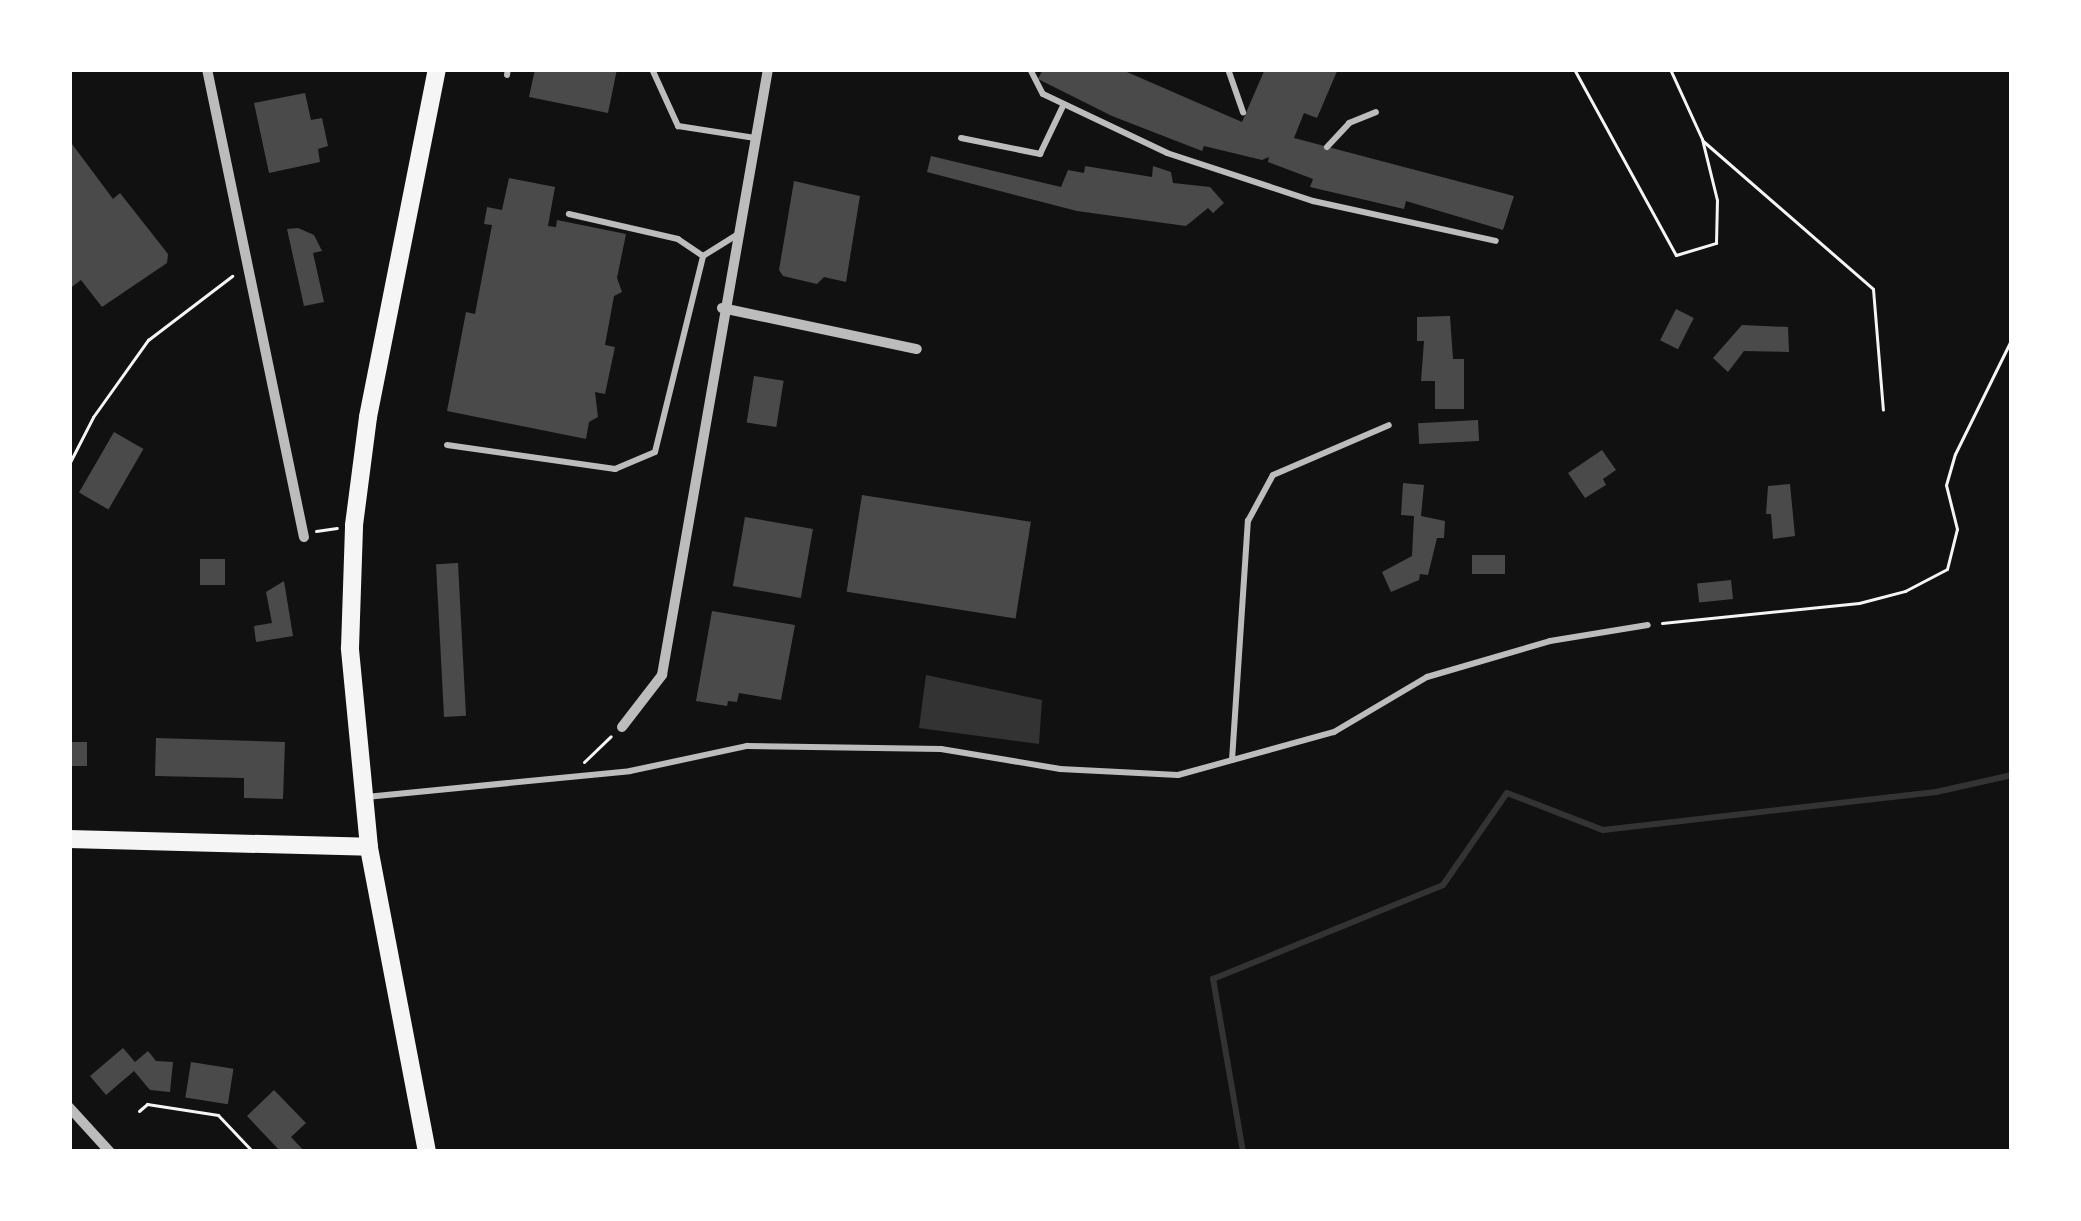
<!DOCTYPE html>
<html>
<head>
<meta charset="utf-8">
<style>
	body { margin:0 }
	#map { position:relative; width:2081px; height:1221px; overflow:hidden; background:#111; font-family:"Noto Serif",serif }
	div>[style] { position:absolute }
	.water>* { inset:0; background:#333 }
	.stream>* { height:6px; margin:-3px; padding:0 3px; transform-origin:3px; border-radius:3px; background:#333 }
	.building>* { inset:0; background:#4a4a4a; transform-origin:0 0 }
	.path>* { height:3px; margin:-1.5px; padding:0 1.5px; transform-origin:1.5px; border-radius:1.5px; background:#f5f5f5 }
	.service>* { height:6px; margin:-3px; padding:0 3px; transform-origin:3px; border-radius:3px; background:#bcbcbc }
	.minor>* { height:10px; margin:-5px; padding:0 5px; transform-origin:5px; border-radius:5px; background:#bcbcbc }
	.primary>* { height:18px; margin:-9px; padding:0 9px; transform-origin:9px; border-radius:9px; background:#f5f5f5 }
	span { translate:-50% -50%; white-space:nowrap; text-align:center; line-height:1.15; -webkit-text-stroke:10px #fff; paint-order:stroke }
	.frame { position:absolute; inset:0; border:72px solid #fff; pointer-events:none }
</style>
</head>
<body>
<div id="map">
	<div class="water">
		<i style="clip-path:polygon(926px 675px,1042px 700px,1039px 744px,919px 728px)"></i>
	</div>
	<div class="stream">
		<i style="left:1243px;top:1152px;width:176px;rotate:-99.8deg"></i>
		<i style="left:1213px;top:979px;width:248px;rotate:-22.2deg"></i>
		<i style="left:1443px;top:885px;width:112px;rotate:-55.2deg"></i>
		<i style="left:1507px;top:793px;width:103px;rotate:21.1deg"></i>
		<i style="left:1603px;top:830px;width:335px;rotate:-6.5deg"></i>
		<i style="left:1936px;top:792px;width:78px;rotate:-12.6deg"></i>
	</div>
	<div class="building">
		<i style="clip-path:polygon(535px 69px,617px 69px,608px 113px,529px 97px)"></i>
		<i style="clip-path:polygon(1043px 69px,1120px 69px,1242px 122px,1265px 69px,1338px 69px,1317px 118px,1304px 113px,1294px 138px,1514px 196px,1503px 230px,1406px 201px,1404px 209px,1310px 187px,1313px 179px,1268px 162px,1269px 157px,1262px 160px,1204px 146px,1202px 151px,1112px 116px,1038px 79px)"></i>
		<i style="clip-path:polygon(305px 93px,311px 120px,322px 118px,328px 146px,318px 149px,320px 162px,269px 173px,254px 103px)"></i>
		<i style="clip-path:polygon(72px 144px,113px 199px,120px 193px,168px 254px,167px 263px,102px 307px,81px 280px,69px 289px)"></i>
		<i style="clip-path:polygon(931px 156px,1061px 187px,1068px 170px,1084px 173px,1085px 166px,1152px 177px,1153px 166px,1171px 172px,1173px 183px,1210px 187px,1224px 203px,1213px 213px,1208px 208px,1186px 226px,1077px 211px,927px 172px)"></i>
		<i style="clip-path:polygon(509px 178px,555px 187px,548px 226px,556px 227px,557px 220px,626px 234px,617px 278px,622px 292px,614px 296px,605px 345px,615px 347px,605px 394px,595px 392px,598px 417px,589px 422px,586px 439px,447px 411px,466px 312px,475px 314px,492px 225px,484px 224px,487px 207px,502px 210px)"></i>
		<i style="clip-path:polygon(794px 181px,860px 196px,846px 282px,824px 277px,817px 284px,783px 276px,779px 270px)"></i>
		<i style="clip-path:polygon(298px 228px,314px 235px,322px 251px,313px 253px,324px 302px,304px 306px,287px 229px)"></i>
		<i style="left:1676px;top:309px;width:20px;height:35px;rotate:27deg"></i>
		<i style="clip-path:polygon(1450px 316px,1453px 359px,1464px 359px,1464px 409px,1435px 409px,1435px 381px,1421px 381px,1424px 341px,1417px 341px,1417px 317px)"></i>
		<i style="clip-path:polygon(1742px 325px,1788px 327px,1789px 352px,1744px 351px,1728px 372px,1713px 358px)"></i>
		<i style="left:754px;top:376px;width:30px;height:47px;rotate:9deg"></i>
		<i style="left:1478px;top:420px;width:21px;height:60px;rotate:87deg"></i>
		<i style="left:114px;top:432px;width:34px;height:70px;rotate:30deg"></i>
		<i style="clip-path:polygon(1602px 450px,1616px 470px,1603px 479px,1606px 485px,1585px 498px,1568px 473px)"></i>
		<i style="clip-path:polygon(1403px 483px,1424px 485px,1421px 516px,1445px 521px,1444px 538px,1437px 538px,1428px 575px,1420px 574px,1419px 580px,1391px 592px,1382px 572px,1412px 556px,1414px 516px,1401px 515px)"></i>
		<i style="clip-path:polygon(1790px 484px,1795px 536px,1773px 539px,1771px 514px,1766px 514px,1768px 486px)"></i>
		<i style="left:862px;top:495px;width:171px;height:98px;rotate:9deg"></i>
		<i style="left:745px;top:517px;width:69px;height:70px;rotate:10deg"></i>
		<i style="left:1472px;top:555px;width:33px;height:19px"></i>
		<i style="left:225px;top:559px;width:26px;height:25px;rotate:90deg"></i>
		<i style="left:458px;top:563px;width:153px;height:22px;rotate:87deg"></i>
		<i style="left:1731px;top:580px;width:19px;height:34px;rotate:84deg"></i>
		<i style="clip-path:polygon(284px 581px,293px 636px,256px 642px,254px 626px,272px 623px,266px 592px)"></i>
		<i style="clip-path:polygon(712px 611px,795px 625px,781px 700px,739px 693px,737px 702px,728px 701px,727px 706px,696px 701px)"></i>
		<i style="clip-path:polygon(156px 738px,285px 742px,283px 799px,244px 798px,244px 778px,155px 776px)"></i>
		<i style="left:69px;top:742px;width:18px;height:24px"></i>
		<i style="clip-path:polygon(123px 1048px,135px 1062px,148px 1051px,156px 1061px,173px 1062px,170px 1092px,150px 1090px,134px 1071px,106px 1095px,90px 1076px)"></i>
		<i style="left:191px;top:1062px;width:43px;height:36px;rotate:9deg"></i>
		<i style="clip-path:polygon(274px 1090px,306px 1123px,291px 1137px,305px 1152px,281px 1152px,247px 1116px)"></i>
	</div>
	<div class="path">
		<i style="left:1574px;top:69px;width:212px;rotate:61.3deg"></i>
		<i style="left:1676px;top:255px;width:42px;rotate:-16.7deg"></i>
		<i style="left:1716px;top:243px;width:43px;rotate:-88.7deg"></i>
		<i style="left:1717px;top:200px;width:63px;rotate:-103.8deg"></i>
		<i style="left:1702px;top:139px;width:77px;rotate:-114.6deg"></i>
		<i style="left:1703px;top:141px;width:225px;rotate:41deg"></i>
		<i style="left:1873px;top:289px;width:121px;rotate:85.3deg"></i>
		<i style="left:69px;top:432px;width:32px;rotate:90deg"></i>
		<i style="left:69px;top:464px;width:53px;rotate:-62.9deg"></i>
		<i style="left:93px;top:417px;width:95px;rotate:-54.5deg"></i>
		<i style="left:148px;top:340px;width:106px;rotate:-37.3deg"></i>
		<i style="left:316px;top:531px;width:21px;rotate:-8deg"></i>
		<i style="left:1662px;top:623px;width:198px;rotate:-5.8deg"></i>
		<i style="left:1859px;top:603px;width:48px;rotate:-14.6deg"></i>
		<i style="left:1905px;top:591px;width:47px;rotate:-27.6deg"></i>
		<i style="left:1947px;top:569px;width:41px;rotate:-76deg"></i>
		<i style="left:1957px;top:529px;width:45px;rotate:-104deg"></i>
		<i style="left:1946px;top:485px;width:32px;rotate:-74deg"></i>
		<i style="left:1955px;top:454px;width:129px;rotate:-63.8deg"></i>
		<i style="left:584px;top:762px;width:37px;rotate:-44deg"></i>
		<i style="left:139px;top:1111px;width:11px;rotate:-41deg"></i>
		<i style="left:147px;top:1104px;width:72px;rotate:8.8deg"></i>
		<i style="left:218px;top:1115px;width:51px;rotate:46.6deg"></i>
	</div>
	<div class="service">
		<i style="left:652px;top:69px;width:63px;rotate:65.5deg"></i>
		<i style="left:678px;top:126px;width:78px;rotate:8.9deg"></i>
		<i style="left:1030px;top:69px;width:28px;rotate:63deg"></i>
		<i style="left:1043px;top:94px;width:137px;rotate:25.4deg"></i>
		<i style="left:1167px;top:153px;width:154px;rotate:18.2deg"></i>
		<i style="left:1313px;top:201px;width:187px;rotate:12.3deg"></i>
		<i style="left:1228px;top:69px;width:46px;rotate:70.8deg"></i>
		<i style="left:507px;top:75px;width:6px;rotate:-81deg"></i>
		<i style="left:961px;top:138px;width:81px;rotate:11.4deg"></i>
		<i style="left:1040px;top:154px;width:55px;rotate:-64.4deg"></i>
		<i style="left:1327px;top:147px;width:33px;rotate:-47deg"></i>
		<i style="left:1349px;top:123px;width:29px;rotate:-22deg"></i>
		<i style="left:703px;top:256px;width:39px;rotate:-32deg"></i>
		<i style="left:447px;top:445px;width:170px;rotate:8.1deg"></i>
		<i style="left:615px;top:469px;width:43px;rotate:-23deg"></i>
		<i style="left:655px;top:452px;width:202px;rotate:-76.2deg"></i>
		<i style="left:703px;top:256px;width:30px;rotate:-146deg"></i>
		<i style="left:678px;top:239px;width:112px;rotate:-167.1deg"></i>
		<i style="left:1232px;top:760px;width:240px;rotate:-86.2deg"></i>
		<i style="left:1248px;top:521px;width:52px;rotate:-61.5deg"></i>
		<i style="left:1273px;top:475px;width:126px;rotate:-23.3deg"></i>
		<i style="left:366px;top:797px;width:265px;rotate:-5.6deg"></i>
		<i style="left:630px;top:771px;width:120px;rotate:-12.1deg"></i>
		<i style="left:747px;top:746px;width:194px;rotate:0.9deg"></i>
		<i style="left:941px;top:749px;width:121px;rotate:9.5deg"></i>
		<i style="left:1060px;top:769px;width:118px;rotate:2.9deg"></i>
		<i style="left:1178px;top:775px;width:162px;rotate:-15.4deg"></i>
		<i style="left:1334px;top:732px;width:108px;rotate:-30.6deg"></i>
		<i style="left:1427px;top:677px;width:128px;rotate:-16.3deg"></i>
		<i style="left:1550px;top:641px;width:99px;rotate:-9.3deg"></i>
	</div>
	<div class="minor">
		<i style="left:207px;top:69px;width:478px;rotate:78.3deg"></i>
		<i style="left:722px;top:308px;width:199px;rotate:11.9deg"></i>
		<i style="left:622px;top:727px;width:66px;rotate:-52.4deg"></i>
		<i style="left:662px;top:675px;width:615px;rotate:-80.08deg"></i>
		<i style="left:69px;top:1107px;width:61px;rotate:47.7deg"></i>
	</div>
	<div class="primary">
		<i style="left:69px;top:839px;width:300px;rotate:1.5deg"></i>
		<i style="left:427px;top:1152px;width:310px;rotate:-100.8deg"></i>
		<i style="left:369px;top:847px;width:200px;rotate:-95.5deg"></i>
		<i style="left:350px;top:648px;width:123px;rotate:-88.1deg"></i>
		<i style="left:354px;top:525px;width:109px;rotate:-82.6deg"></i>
		<i style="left:368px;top:417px;width:355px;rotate:-78.8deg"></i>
	</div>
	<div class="frame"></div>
</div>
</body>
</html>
